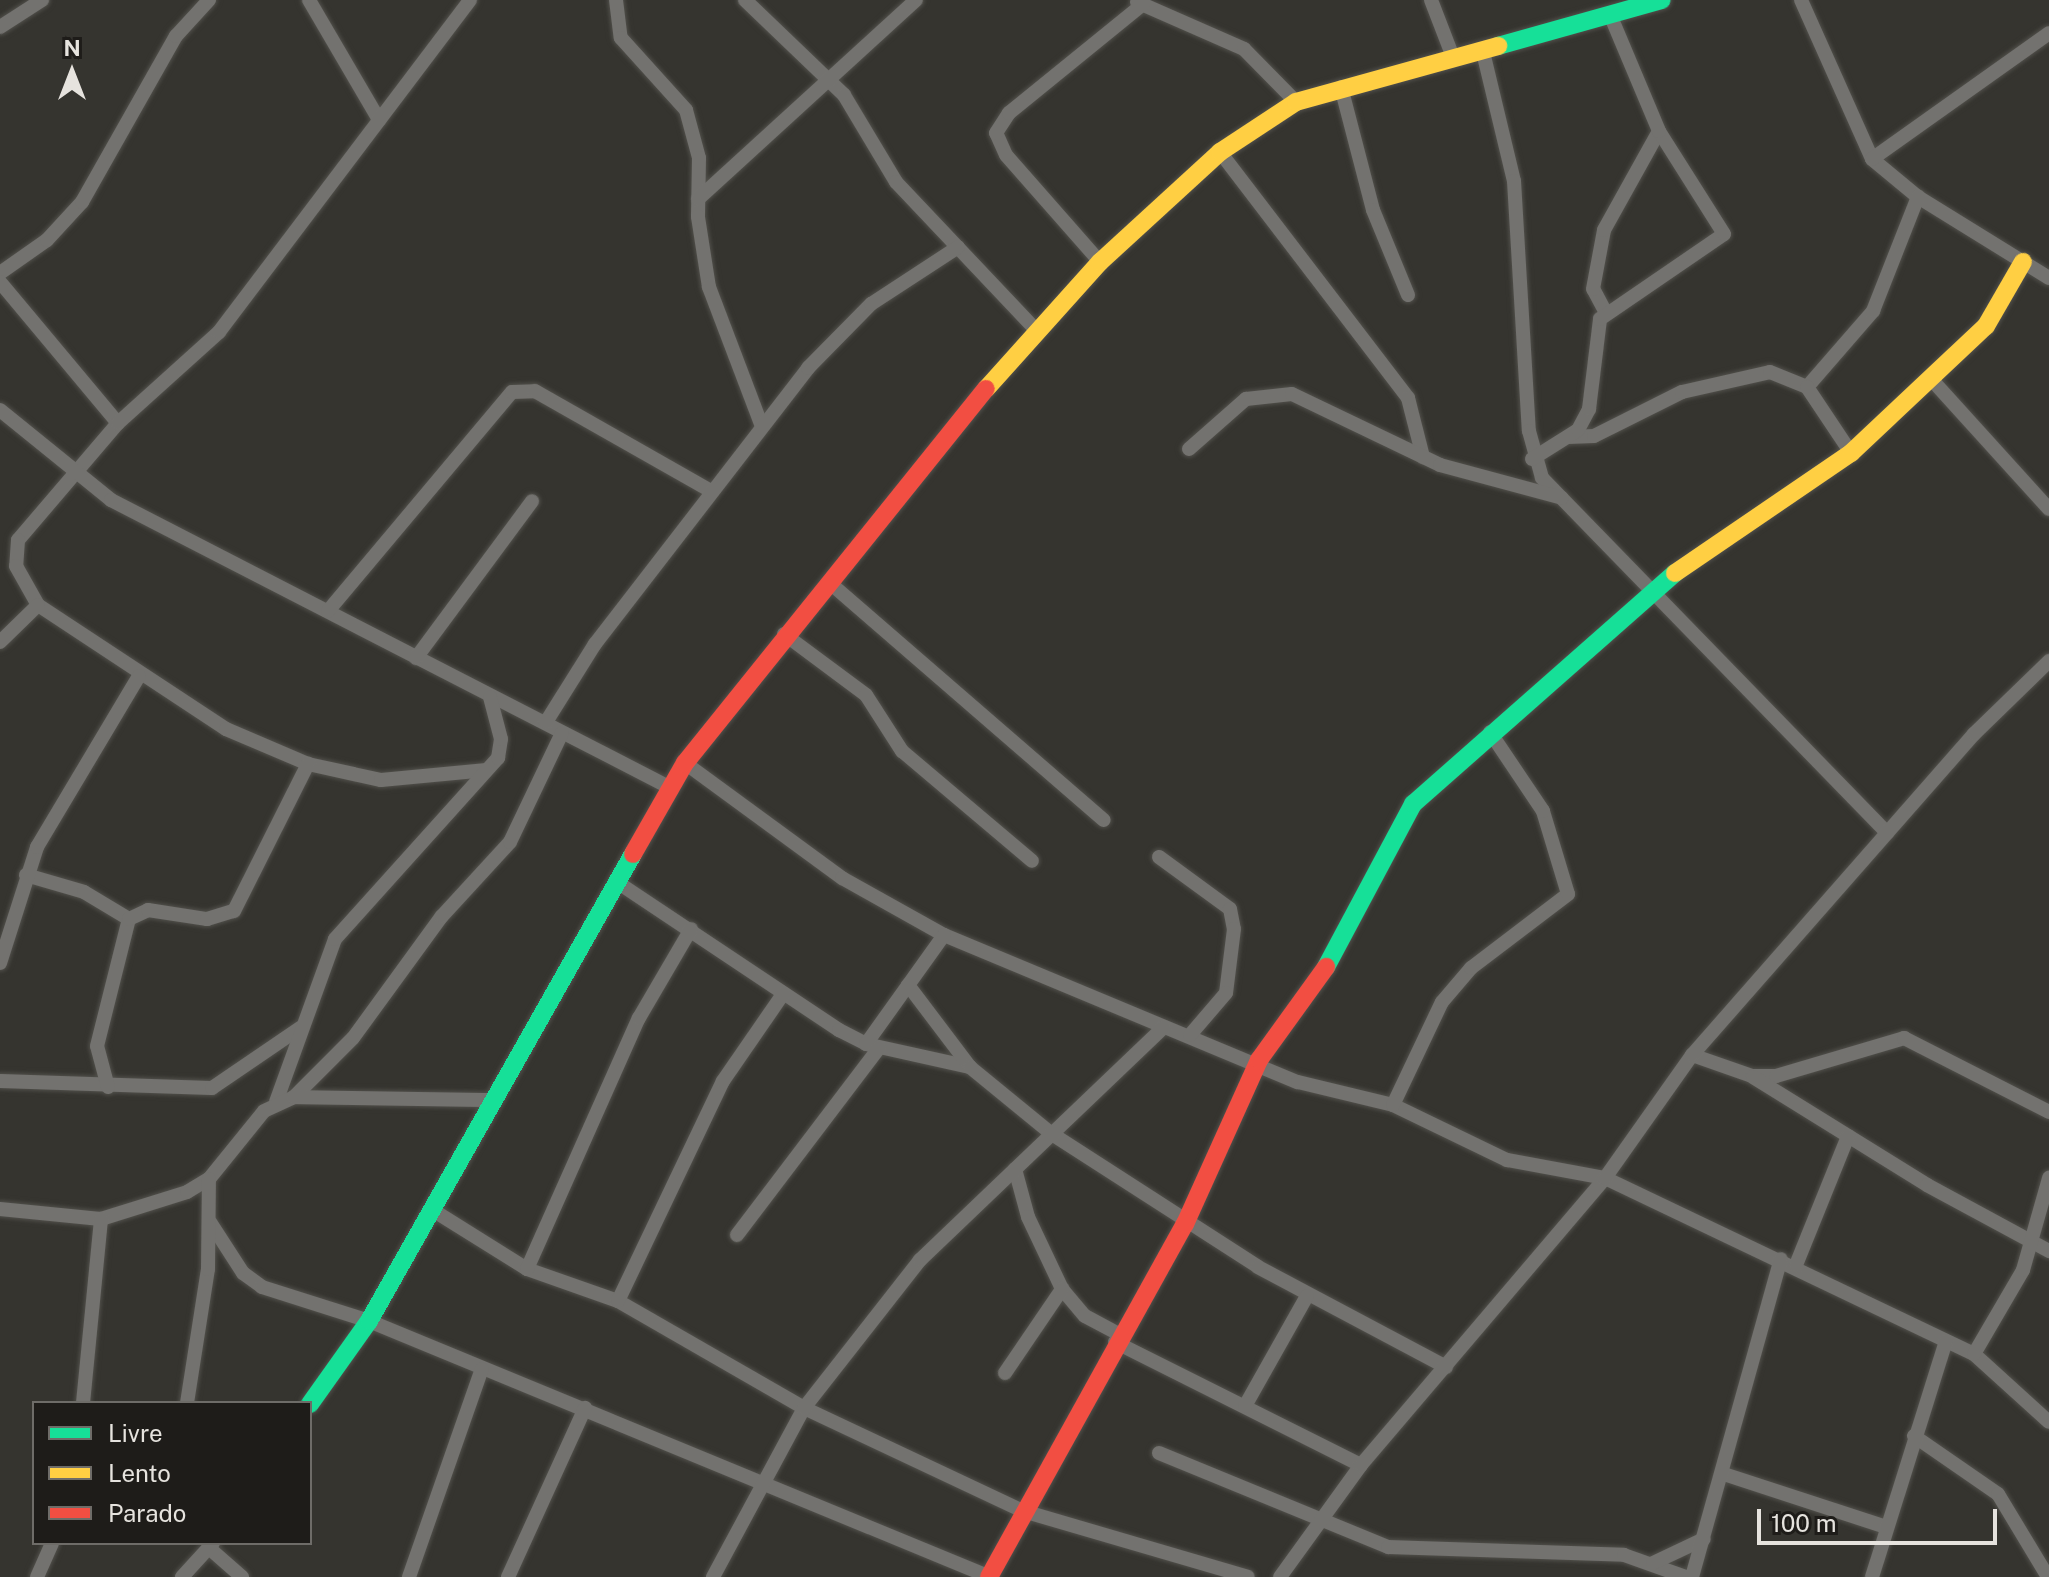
<!DOCTYPE html>
<html>
<head>
<meta charset="utf-8">
<style>
	body { margin:0 }
	#map { position:relative; width:2049px; height:1577px; overflow:hidden; background:#35342f; font-family:"Public Sans",sans-serif }
	div>[style] { position:absolute }
	.roads { filter:drop-shadow(0 0 2px #51504b) drop-shadow(0 0 2px #51504b) }
	.street>* { height:14px; margin:-7px; padding:0 7px; transform-origin:7px; border-radius:7px; background:#73726f }
	.fast>* { height:18px; margin:-9px; padding:0 9px; transform-origin:9px; border-radius:9px; background:#16e098 }
	.slow>* { height:18px; margin:-9px; padding:0 9px; transform-origin:9px; border-radius:9px; background:#ffcf43 }
	.jam>* { height:18px; margin:-9px; padding:0 9px; transform-origin:9px; border-radius:9px; background:#f24e42 }
	span { translate:-50% -50%; white-space:nowrap; text-align:center; line-height:1.15; -webkit-text-stroke:6px #1e1c19; paint-order:stroke }
	.legend { position:absolute; left:32px; top:1401px; width:280px; height:144px; box-sizing:border-box; background:#1e1c19; border:2px solid #6e6c68; margin:0; padding:10px 14px; list-style:none; font-size:24px; color:#e6e3de }
	.legend li { display:flex; align-items:center; gap:16px; height:40px }
	.legend b { width:40px; border:2px solid #6e6c68 }
	.north { position:absolute; left:32px; top:32px; width:80px; height:80px; -webkit-text-stroke:6px #1e1c19; paint-order:stroke; rotate:0deg; font-size:22px; font-weight:700; line-height:32px; text-align:center; color:#e6e3de }
	.north::after { content:''; display:block; margin:auto; width:28px; height:36px; background:#e6e3de; clip-path:polygon(50% 0,100% 100%,50% 72%,0 100%) }
	.scale { position:absolute; left:1757px; top:1509px; width:240px; height:36px; box-sizing:border-box; border:4px solid #e6e3de; border-top:0; padding-left:10px; font-size:24px; line-height:28px; white-space:nowrap; color:#e6e3de; -webkit-text-stroke:6px #1e1c19; paint-order:stroke }
</style>
</head>
<body>
<div id="map">
	<div class="roads">
		<div class="street">
			<i style="left:309px;top:0;width:139px;rotate:59.7deg"></i>
			<i style="left:616px;top:0;width:38px;rotate:83deg"></i>
			<i style="left:621px;top:38px;width:97px;rotate:47.9deg"></i>
			<i style="left:686px;top:110px;width:50px;rotate:74.8deg"></i>
			<i style="left:699px;top:158px;width:59px;rotate:91deg"></i>
			<i style="left:698px;top:217px;width:71px;rotate:81.1deg"></i>
			<i style="left:709px;top:287px;width:147px;rotate:69.2deg"></i>
			<i style="left:745px;top:0;width:137px;rotate:43.8deg"></i>
			<i style="left:844px;top:95px;width:101px;rotate:59.1deg"></i>
			<i style="left:896px;top:182px;width:202px;rotate:46.6deg"></i>
			<i style="left:1431px;top:0;width:61px;rotate:68.9deg"></i>
			<i style="left:1801px;top:0;width:174px;rotate:65.9deg"></i>
			<i style="left:1872px;top:159px;width:60px;rotate:39.6deg"></i>
			<i style="left:1918px;top:197px;width:154px;rotate:31.7deg"></i>
			<i style="left:1137px;top:2px;width:117px;rotate:23.7deg"></i>
			<i style="left:1244px;top:49px;width:74px;rotate:45.5deg"></i>
			<i style="left:0;top:27px;width:50px;rotate:-32.7deg"></i>
			<i style="left:1483px;top:52px;width:133px;rotate:76.5deg"></i>
			<i style="left:1514px;top:181px;width:250px;rotate:86.6deg"></i>
			<i style="left:1529px;top:431px;width:49px;rotate:74.5deg"></i>
			<i style="left:1542px;top:478px;width:495px;rotate:45.8deg"></i>
			<i style="left:1341px;top:87px;width:127px;rotate:75.4deg"></i>
			<i style="left:1373px;top:210px;width:92px;rotate:67.6deg"></i>
			<i style="left:1220px;top:152px;width:310px;rotate:52.6deg"></i>
			<i style="left:1408px;top:398px;width:61px;rotate:75.7deg"></i>
			<i style="left:1872px;top:159px;width:217px;rotate:-35.4deg"></i>
			<i style="left:698px;top:199px;width:295px;rotate:-42.4deg"></i>
			<i style="left:1100px;top:262px;width:142px;rotate:-131.3deg"></i>
			<i style="left:1006px;top:155px;width:24px;rotate:-114deg"></i>
			<i style="left:996px;top:133px;width:24px;rotate:-57deg"></i>
			<i style="left:1009px;top:113px;width:173px;rotate:-39.1deg"></i>
			<i style="left:0;top:273px;width:57px;rotate:-35.1deg"></i>
			<i style="left:47px;top:240px;width:52px;rotate:-47.4deg"></i>
			<i style="left:82px;top:202px;width:191px;rotate:-60.5deg"></i>
			<i style="left:176px;top:36px;width:49px;rotate:-47.5deg"></i>
			<i style="left:0;top:282px;width:184px;rotate:50.1deg"></i>
			<i style="left:118px;top:423px;width:154px;rotate:130.5deg"></i>
			<i style="left:18px;top:540px;width:26px;rotate:94deg"></i>
			<i style="left:16px;top:566px;width:45px;rotate:60.6deg"></i>
			<i style="left:38px;top:605px;width:225px;rotate:33.4deg"></i>
			<i style="left:226px;top:729px;width:89px;rotate:23.1deg"></i>
			<i style="left:308px;top:764px;width:75px;rotate:12.4deg"></i>
			<i style="left:381px;top:780px;width:106px;rotate:-5.4deg"></i>
			<i style="left:1606px;top:313px;width:27px;rotate:-118deg"></i>
			<i style="left:1593px;top:289px;width:60px;rotate:-79.4deg"></i>
			<i style="left:1604px;top:230px;width:113px;rotate:-60.9deg"></i>
			<i style="left:1932px;top:380px;width:174px;rotate:47.8deg"></i>
			<i style="left:1807px;top:387px;width:101px;rotate:-49deg"></i>
			<i style="left:1873px;top:311px;width:123px;rotate:-68.5deg"></i>
			<i style="left:0;top:410px;width:143px;rotate:39deg"></i>
			<i style="left:111px;top:500px;width:630px;rotate:27.22deg"></i>
			<i style="left:118px;top:423px;width:136px;rotate:-42deg"></i>
			<i style="left:219px;top:332px;width:416px;rotate:-52.9deg"></i>
			<i style="left:1568px;top:437px;width:26px;rotate:-2deg"></i>
			<i style="left:1594px;top:436px;width:98px;rotate:-26.6deg"></i>
			<i style="left:1682px;top:392px;width:90px;rotate:-12.8deg"></i>
			<i style="left:1770px;top:372px;width:40px;rotate:22deg"></i>
			<i style="left:1807px;top:387px;width:79px;rotate:56.3deg"></i>
			<i style="left:1189px;top:449px;width:76px;rotate:-41.3deg"></i>
			<i style="left:1246px;top:399px;width:46px;rotate:-6.2deg"></i>
			<i style="left:1292px;top:394px;width:164px;rotate:25.6deg"></i>
			<i style="left:1440px;top:465px;width:126px;rotate:15.1deg"></i>
			<i style="left:1532px;top:459px;width:54px;rotate:-32.2deg"></i>
			<i style="left:1578px;top:430px;width:24px;rotate:-62deg"></i>
			<i style="left:1589px;top:409px;width:91px;rotate:-83deg"></i>
			<i style="left:1600px;top:319px;width:150px;rotate:-34.4deg"></i>
			<i style="left:1724px;top:234px;width:122px;rotate:-122.3deg"></i>
			<i style="left:1659px;top:131px;width:121px;rotate:-112.8deg"></i>
			<i style="left:830px;top:583px;width:362px;rotate:40.9deg"></i>
			<i style="left:328px;top:611px;width:286px;rotate:-50deg"></i>
			<i style="left:512px;top:392px;width:23px;rotate:-2deg"></i>
			<i style="left:535px;top:391px;width:202px;rotate:29.6deg"></i>
			<i style="left:784px;top:634px;width:102px;rotate:36.6deg"></i>
			<i style="left:866px;top:695px;width:67px;rotate:57.3deg"></i>
			<i style="left:902px;top:751px;width:170px;rotate:40.2deg"></i>
			<i style="left:0;top:642px;width:53px;rotate:-44.2deg"></i>
			<i style="left:416px;top:658px;width:195px;rotate:-53.5deg"></i>
			<i style="left:546px;top:722px;width:92px;rotate:-57.9deg"></i>
			<i style="left:595px;top:644px;width:349px;rotate:-52.3deg"></i>
			<i style="left:808px;top:368px;width:90px;rotate:-45.5deg"></i>
			<i style="left:871px;top:304px;width:104px;rotate:-33.2deg"></i>
			<i style="left:685px;top:763px;width:195px;rotate:36.2deg"></i>
			<i style="left:842px;top:878px;width:117px;rotate:29.2deg"></i>
			<i style="left:944px;top:935px;width:383px;rotate:22.6deg"></i>
			<i style="left:1298px;top:1082px;width:98px;rotate:13.6deg"></i>
			<i style="left:1393px;top:1105px;width:127px;rotate:25.8deg"></i>
			<i style="left:1507px;top:1160px;width:100px;rotate:10.4deg"></i>
			<i style="left:1605px;top:1178px;width:409px;rotate:25.5deg"></i>
			<i style="left:1974px;top:1354px;width:101px;rotate:42.2deg"></i>
			<i style="left:1159px;top:857px;width:88px;rotate:36.2deg"></i>
			<i style="left:1230px;top:909px;width:20px;rotate:79deg"></i>
			<i style="left:1234px;top:929px;width:64px;rotate:97.1deg"></i>
			<i style="left:1226px;top:993px;width:55px;rotate:130.6deg"></i>
			<i style="left:26px;top:875px;width:60px;rotate:16.3deg"></i>
			<i style="left:84px;top:892px;width:52px;rotate:31deg"></i>
			<i style="left:617px;top:882px;width:267px;rotate:33.7deg"></i>
			<i style="left:839px;top:1030px;width:30px;rotate:27deg"></i>
			<i style="left:866px;top:1044px;width:107px;rotate:12.5deg"></i>
			<i style="left:0;top:963px;width:122px;rotate:-72.3deg"></i>
			<i style="left:37px;top:847px;width:199px;rotate:-59.2deg"></i>
			<i style="left:908px;top:985px;width:103px;rotate:52.9deg"></i>
			<i style="left:970px;top:1067px;width:106px;rotate:39.3deg"></i>
			<i style="left:1052px;top:1134px;width:245px;rotate:32.8deg"></i>
			<i style="left:1258px;top:1267px;width:213px;rotate:28deg"></i>
			<i style="left:866px;top:1044px;width:134px;rotate:-54.4deg"></i>
			<i style="left:1692px;top:1055px;width:64px;rotate:19.3deg"></i>
			<i style="left:1752px;top:1076px;width:24px"></i>
			<i style="left:1776px;top:1076px;width:134px;rotate:-16.5deg"></i>
			<i style="left:1904px;top:1038px;width:163px;rotate:27deg"></i>
			<i style="left:1753px;top:1077px;width:205px;rotate:31.8deg"></i>
			<i style="left:1927px;top:1185px;width:139px;rotate:28.4deg"></i>
			<i style="left:0;top:1081px;width:212px;rotate:1.9deg"></i>
			<i style="left:212px;top:1088px;width:107px;rotate:-34.3deg"></i>
			<i style="left:108px;top:1087px;width:42px;rotate:-105deg"></i>
			<i style="left:97px;top:1046px;width:131px;rotate:-75.9deg"></i>
			<i style="left:129px;top:919px;width:21px;rotate:-25deg"></i>
			<i style="left:148px;top:910px;width:60px;rotate:8.7deg"></i>
			<i style="left:207px;top:919px;width:28px;rotate:-17deg"></i>
			<i style="left:234px;top:911px;width:165px;rotate:-63.3deg"></i>
			<i style="left:294px;top:1097px;width:83px;rotate:-45deg"></i>
			<i style="left:353px;top:1038px;width:151px;rotate:-53.9deg"></i>
			<i style="left:442px;top:916px;width:100px;rotate:-47.4deg"></i>
			<i style="left:510px;top:842px;width:121px;rotate:-64.5deg"></i>
			<i style="left:276px;top:1102px;width:173px;rotate:-70.1deg"></i>
			<i style="left:335px;top:939px;width:244px;rotate:-48deg"></i>
			<i style="left:498px;top:758px;width:19px;rotate:-81deg"></i>
			<i style="left:501px;top:739px;width:43px;rotate:-104.7deg"></i>
			<i style="left:1393px;top:1105px;width:114px;rotate:-64.6deg"></i>
			<i style="left:1442px;top:1002px;width:45px;rotate:-49.5deg"></i>
			<i style="left:1471px;top:968px;width:122px;rotate:-37.3deg"></i>
			<i style="left:1568px;top:894px;width:87px;rotate:-106.8deg"></i>
			<i style="left:1543px;top:811px;width:95px;rotate:-123.9deg"></i>
			<i style="left:1015px;top:1169px;width:50px;rotate:74.8deg"></i>
			<i style="left:1028px;top:1217px;width:80px;rotate:64.7deg"></i>
			<i style="left:1062px;top:1289px;width:35px;rotate:50deg"></i>
			<i style="left:1085px;top:1316px;width:38px;rotate:28deg"></i>
			<i style="left:0;top:1209px;width:101px;rotate:5.7deg"></i>
			<i style="left:101px;top:1219px;width:90px;rotate:-17.4deg"></i>
			<i style="left:187px;top:1192px;width:26px;rotate:-31deg"></i>
			<i style="left:209px;top:1179px;width:87px;rotate:-51deg"></i>
			<i style="left:264px;top:1111px;width:33px;rotate:-25deg"></i>
			<i style="left:294px;top:1097px;width:199px;rotate:0.9deg"></i>
			<i style="left:431px;top:1209px;width:113px;rotate:32deg"></i>
			<i style="left:527px;top:1269px;width:96px;rotate:19.4deg"></i>
			<i style="left:618px;top:1301px;width:215px;rotate:29.9deg"></i>
			<i style="left:804px;top:1408px;width:242px;rotate:25.2deg"></i>
			<i style="left:1023px;top:1511px;width:234px;rotate:16.3deg"></i>
			<i style="left:210px;top:1222px;width:61px;rotate:57.1deg"></i>
			<i style="left:243px;top:1273px;width:24px;rotate:36deg"></i>
			<i style="left:262px;top:1287px;width:112px;rotate:17.6deg"></i>
			<i style="left:369px;top:1321px;width:672px;rotate:22.4deg"></i>
			<i style="left:737px;top:1235px;width:235px;rotate:-52.8deg"></i>
			<i style="left:1796px;top:1265px;width:139px;rotate:-68deg"></i>
			<i style="left:527px;top:1269px;width:275px;rotate:-66deg"></i>
			<i style="left:639px;top:1018px;width:103px;rotate:-59.7deg"></i>
			<i style="left:618px;top:1301px;width:244px;rotate:-64.5deg"></i>
			<i style="left:723px;top:1081px;width:106px;rotate:-55.4deg"></i>
			<i style="left:1115px;top:1342px;width:275px;rotate:26.6deg"></i>
			<i style="left:1974px;top:1354px;width:97px;rotate:-59.7deg"></i>
			<i style="left:2023px;top:1270px;width:96px;rotate:-74.2deg"></i>
			<i style="left:1005px;top:1373px;width:102px;rotate:-55.8deg"></i>
			<i style="left:83px;top:1403px;width:185px;rotate:-84.4deg"></i>
			<i style="left:187px;top:1403px;width:136px;rotate:-81.1deg"></i>
			<i style="left:208px;top:1269px;width:90px;rotate:-89.4deg"></i>
			<i style="left:1245px;top:1406px;width:126px;rotate:-60.6deg"></i>
			<i style="left:1914px;top:1436px;width:102px;rotate:34.6deg"></i>
			<i style="left:1998px;top:1494px;width:97px;rotate:58.9deg"></i>
			<i style="left:1159px;top:1453px;width:248px;rotate:22.3deg"></i>
			<i style="left:1388px;top:1547px;width:236px;rotate:1.9deg"></i>
			<i style="left:1624px;top:1555px;width:66px;rotate:19.5deg"></i>
			<i style="left:1724px;top:1474px;width:170px;rotate:18.1deg"></i>
			<i style="left:209px;top:1548px;width:44px;rotate:41.3deg"></i>
			<i style="left:1653px;top:1563px;width:56px;rotate:-25.2deg"></i>
			<i style="left:37px;top:1577px;width:37px;rotate:-66deg"></i>
			<i style="left:182px;top:1577px;width:46px;rotate:-47.6deg"></i>
			<i style="left:409px;top:1577px;width:220px;rotate:-70.7deg"></i>
			<i style="left:508px;top:1577px;width:186px;rotate:-65.5deg"></i>
			<i style="left:713px;top:1577px;width:192px;rotate:-61.7deg"></i>
			<i style="left:804px;top:1408px;width:188px;rotate:-51.9deg"></i>
			<i style="left:920px;top:1260px;width:337px;rotate:-43.7deg"></i>
			<i style="left:1280px;top:1577px;width:138px;rotate:-54.1deg"></i>
			<i style="left:1361px;top:1465px;width:377px;rotate:-49.6deg"></i>
			<i style="left:1605px;top:1178px;width:151px;rotate:-54.7deg"></i>
			<i style="left:1692px;top:1055px;width:427px;rotate:-48.7deg"></i>
			<i style="left:1974px;top:734px;width:105px;rotate:-44.2deg"></i>
			<i style="left:1692px;top:1577px;width:330px;rotate:-74.4deg"></i>
			<i style="left:1872px;top:1577px;width:247px;rotate:-72.6deg"></i>
		</div>
		<div class="fast">
			<i style="left:1498px;top:46px;width:170px;rotate:-15.7deg"></i>
			<i style="left:1326px;top:967px;width:185px;rotate:-61.9deg"></i>
			<i style="left:1413px;top:804px;width:349px;rotate:-41.4deg"></i>
			<i style="left:310px;top:1404px;width:102px;rotate:-54.6deg"></i>
			<i style="left:369px;top:1321px;width:536px;rotate:-60.52deg"></i>
		</div>
		<div class="slow">
			<i style="left:986px;top:389px;width:171px;rotate:-48.1deg"></i>
			<i style="left:1100px;top:262px;width:163px;rotate:-42.5deg"></i>
			<i style="left:1220px;top:152px;width:91px;rotate:-33.3deg"></i>
			<i style="left:1296px;top:102px;width:210px;rotate:-15.5deg"></i>
			<i style="left:1675px;top:573px;width:213px;rotate:-34.3deg"></i>
			<i style="left:1851px;top:453px;width:185px;rotate:-43.3deg"></i>
			<i style="left:1986px;top:326px;width:74px;rotate:-60deg"></i>
		</div>
		<div class="jam">
			<i style="left:633px;top:854px;width:105px;rotate:-60.3deg"></i>
			<i style="left:685px;top:763px;width:480px;rotate:-51.2deg"></i>
			<i style="left:989px;top:1577px;width:404px;rotate:-61deg"></i>
			<i style="left:1185px;top:1224px;width:180px;rotate:-65.7deg"></i>
			<i style="left:1259px;top:1060px;width:115px;rotate:-54.2deg"></i>
		</div>
	</div>
	<ul class="legend">
	<li><b style="height:10px;background:#16e098"></b>Livre</li>
	<li><b style="height:10px;background:#ffcf43"></b>Lento</li>
	<li><b style="height:10px;background:#f24e42"></b>Parado</li>
	</ul>
	<div class="north">N</div>
	<div class="scale">100 m</div>
</div>
</body>
</html>
